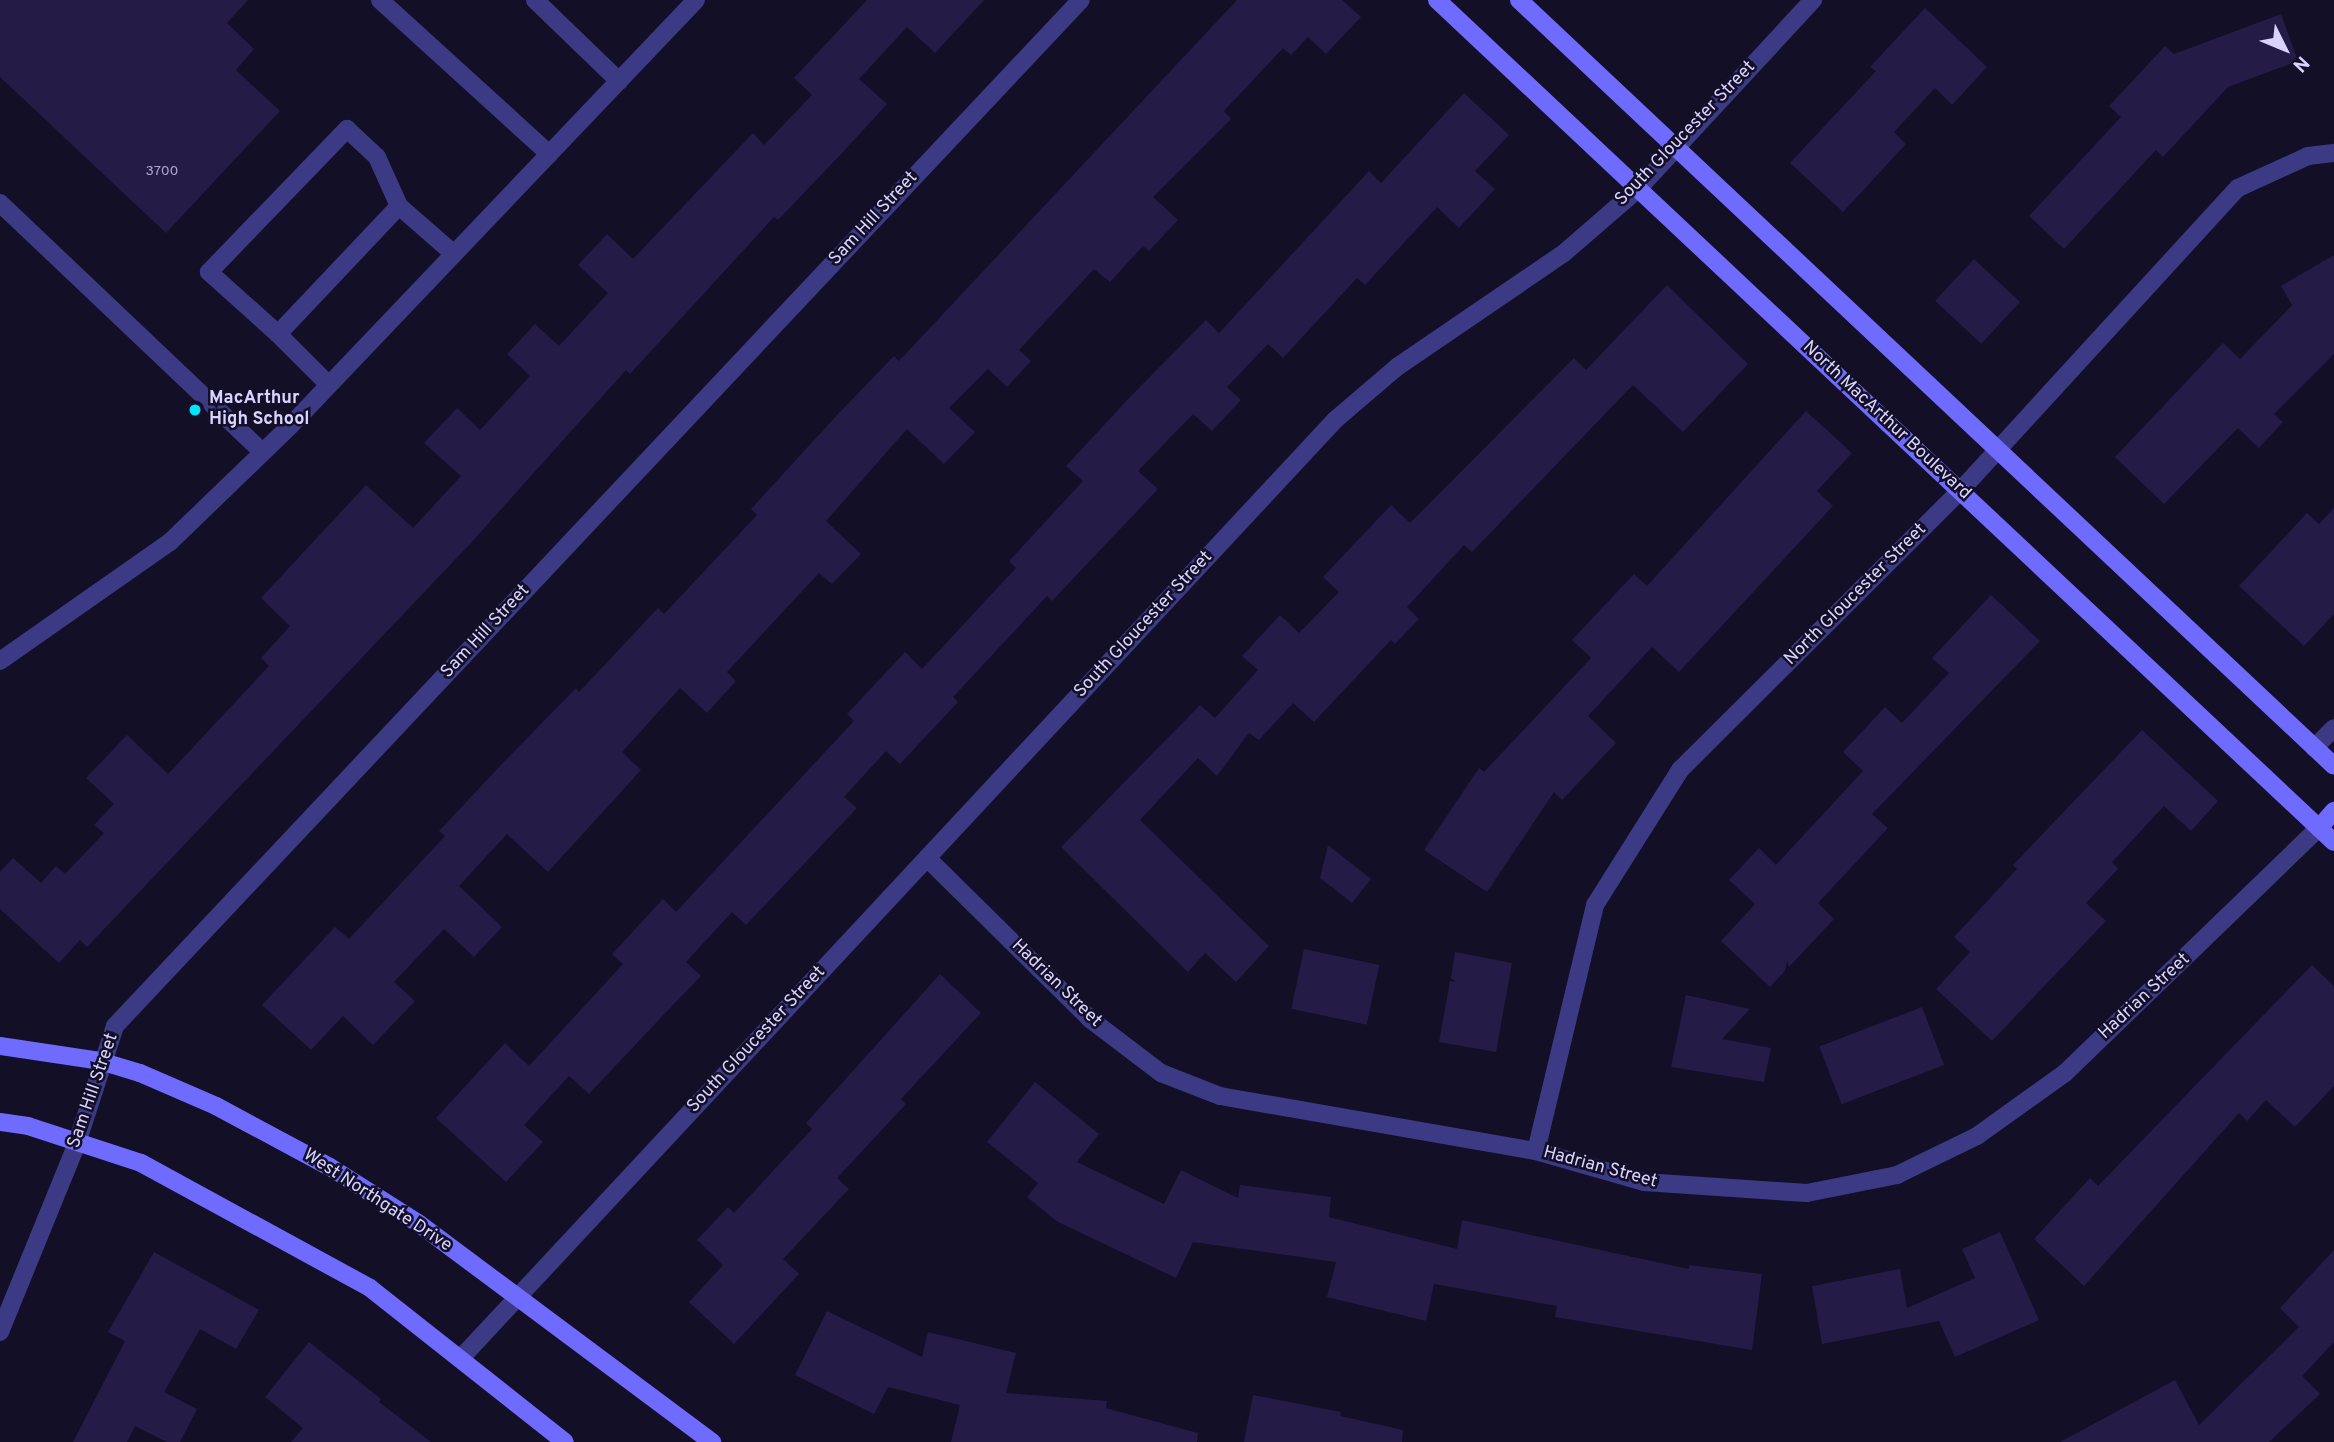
<!DOCTYPE html>
<html>
<head>
<meta charset="utf-8">
<style>
	body { margin:0 }
	#map { position:relative; width:2334px; height:1442px; overflow:hidden; background:#130f26; font-family:Overpass,sans-serif }
	div>[style] { position:absolute }
	.building>* { inset:0; background:#241b47; transform-origin:0 0 }
	.lane>* { height:18px; margin:-9px; padding:0 9px; transform-origin:9px; border-radius:9px; background:#3d3a85 }
	.street>* { height:18px; margin:-9px; padding:0 9px; transform-origin:9px; border-radius:9px; background:#3d3a85 }
	.secondary>* { height:18px; margin:-9px; padding:0 9px; transform-origin:9px; border-radius:9px; background:#6f6bff }
	.dots>* { width:19px; height:19px; translate:-50% -50%; box-sizing:border-box; border:4px solid #130f26; border-radius:50% }
	span { translate:-50% -50%; white-space:nowrap; text-align:center; line-height:1.15; -webkit-text-stroke:5px #130f26; paint-order:stroke }
	.number-label { font-size:14px; color:#aca6d1 }
	.number-label span { -webkit-text-stroke-width:0 }
	.street-label { font-size:18px; color:#d9d4ff }
	.poi-label { font-size:18px; color:#d9d4ff; font-weight:700 }
	.left { translate:0 -50%; text-align:left }
	.north { position:absolute; left:2250px; top:14px; width:70px; height:70px; -webkit-text-stroke:5px #130f26; paint-order:stroke; rotate:133deg; font-size:19px; font-weight:700; line-height:28px; text-align:center; color:#d9d4ff }
	.north::after { content:''; display:block; margin:auto; width:24px; height:32px; background:#d9d4ff; clip-path:polygon(50% 0,100% 100%,50% 72%,0 100%) }
</style>
</head>
<body>
<div id="map">
	<div class="building">
		<i style="clip-path:polygon(0 0,248px 0,227px 23px,254px 49px,236px 70px,280px 111px,166px 233px,0 77px)"></i>
		<i style="clip-path:polygon(867px 0,984px 0,935px 53px,907px 27px,859px 79px,887px 104px,844px 151px,778px 220px,774px 217px,630px 374px,626px 370px,470px 544px,87px 947px,80px 940px,59px 963px,0 909px,0 872px,13px 858px,41px 883px,56px 866px,65px 874px,104px 833px,94px 825px,114px 804px,86px 778px,127px 735px,168px 774px,269px 666px,261px 658px,290px 626px,261px 598px,366px 485px,413px 528px,461px 476px,424px 443px,457px 408px,480px 430px,530px 376px,507px 354px,535px 324px,559px 346px,608px 293px,578px 265px,607px 234px,633px 259px,753px 133px,764px 145px,812px 95px,794px 78px)"></i>
		<i style="clip-path:polygon(1237px 0,1342px 0,1361px 17px,1326px 54px,1308px 37px,1291px 55px,1283px 48px,1224px 111px,1231px 119px,1153px 197px,1178px 220px,1149px 251px,1143px 246px,1110px 282px,1094px 269px,1019px 350px,1031px 361px,1007px 387px,988px 369px,949px 408px,975px 432px,944px 464px,907px 429px,826px 521px,861px 554px,832px 584px,819px 573px,727px 672px,736px 681px,707px 713px,680px 688px,622px 752px,641px 770px,548px 872px,507px 834px,459px 886px,502px 927px,474px 957px,444px 929px,394px 982px,415px 1001px,373px 1045px,343px 1016px,311px 1050px,262px 1005px,335px 927px,349px 939px,445px 836px,439px 831px,500px 766px,576px 688px,579px 692px,658px 608px,664px 614px,757px 515px,751px 509px,838px 414px,894px 356px,899px 361px)"></i>
		<i style="clip-path:polygon(1925px 8px,1987px 67px,1952px 105px,1935px 88px,1894px 132px,1906px 144px,1843px 212px,1790px 163px,1876px 71px,1870px 67px)"></i>
		<i style="clip-path:polygon(2281px 14px,2298px 61px,2228px 87px,2163px 157px,2156px 150px,2064px 249px,2029px 216px,2121px 117px,2109px 106px,2165px 46px,2174px 54px)"></i>
		<i style="clip-path:polygon(1464px 93px,1509px 135px,1475px 171px,1495px 189px,1459px 228px,1437px 207px,1365px 285px,1357px 278px,1283px 358px,1268px 344px,1227px 387px,1241px 400px,1212px 431px,1193px 414px,1138px 471px,1158px 489px,1052px 601px,1047px 596px,953px 697px,958px 702px,900px 764px,886px 751px,844px 797px,857px 808px,746px 925px,732px 912px,686px 962px,701px 976px,670px 1008px,589px 1094px,569px 1076px,524px 1125px,543px 1142px,506px 1182px,436px 1118px,505px 1043px,529px 1066px,623px 964px,612px 954px,663px 899px,676px 912px,854px 721px,847px 714px,905px 652px,922px 669px,1016px 568px,1009px 561px,1083px 481px,1066px 466px,1130px 397px,1206px 320px,1219px 333px,1369px 171px,1381px 183px)"></i>
		<i style="clip-path:polygon(2334px 255px,2334px 354px,2274px 414px,2283px 422px,2259px 448px,2238px 428px,2164px 504px,2115px 457px,2223px 343px,2240px 359px,2292px 305px,2281px 286px)"></i>
		<i style="left:1974px;top:259px;width:63px;height:57px;rotate:43deg"></i>
		<i style="clip-path:polygon(1667px 285px,1748px 364px,1683px 432px,1633px 385px,1472px 552px,1464px 545px,1407px 607px,1419px 619px,1395px 644px,1391px 640px,1314px 722px,1293px 703px,1259px 740px,1249px 733px,1217px 776px,1198px 758px,1140px 820px,1269px 946px,1236px 982px,1205px 953px,1188px 972px,1061px 847px,1200px 705px,1215px 718px,1258px 670px,1242px 656px,1280px 615px,1299px 633px,1339px 592px,1323px 577px,1391px 505px,1410px 523px,1574px 358px,1586px 370px)"></i>
		<i style="clip-path:polygon(1806px 411px,1852px 453px,1817px 491px,1833px 506px,1679px 672px,1652px 647px,1588px 716px,1616px 743px,1562px 800px,1554px 792px,1487px 892px,1424px 850px,1479px 768px,1484px 772px,1591px 658px,1572px 640px,1634px 574px,1647px 586px)"></i>
		<i style="clip-path:polygon(2334px 508px,2334px 614px,2304px 646px,2239px 586px,2307px 513px,2319px 524px)"></i>
		<i style="clip-path:polygon(1991px 595px,2040px 641px,1872px 814px,1888px 828px,1818px 903px,1834px 919px,1789px 967px,1787px 961px,1785px 971px,1770px 987px,1721px 941px,1755px 904px,1729px 880px,1759px 848px,1776px 865px,1863px 771px,1843px 752px,1885px 707px,1902px 723px,1949px 673px,1932px 658px)"></i>
		<i style="clip-path:polygon(2142px 730px,2218px 801px,2191px 831px,2164px 806px,2112px 862px,2118px 869px,2086px 903px,2106px 921px,1992px 1041px,1936px 989px,1970px 952px,1954px 937px,2017px 869px,2013px 865px)"></i>
		<i style="clip-path:polygon(1328px 845px,1371px 879px,1352px 903px,1320px 878px)"></i>
		<i style="left:1304px;top:949px;width:77px;height:61px;rotate:12deg"></i>
		<i style="clip-path:polygon(1455px 952px,1512px 963px,1496px 1052px,1439px 1042px,1450px 981px,1456px 982px,1451px 978px)"></i>
		<i style="clip-path:polygon(2312px 965px,2334px 986px,2334px 1086px,2295px 1127px,2266px 1100px,2247px 1121px,2239px 1113px,2084px 1286px,2034px 1239px,2090px 1178px,2098px 1186px)"></i>
		<i style="clip-path:polygon(940px 974px,981px 1013px,901px 1099px,906px 1104px,837px 1178px,849px 1189px,783px 1259px,799px 1274px,734px 1344px,689px 1302px,723px 1265px,697px 1240px,728px 1207px,734px 1213px,812px 1129px,806px 1123px)"></i>
		<i style="clip-path:polygon(1686px 995px,1750px 1009px,1722px 1039px,1771px 1048px,1764px 1082px,1671px 1067px)"></i>
		<i style="left:1922px;top:1007px;width:62px;height:110px;rotate:69deg"></i>
		<i style="clip-path:polygon(1035px 1082px,1099px 1134px,1077px 1162px,1164px 1204px,1181px 1170px,1238px 1198px,1240px 1185px,1331px 1197px,1329px 1217px,1457px 1249px,1462px 1220px,1689px 1269px,1689px 1265px,1762px 1274px,1752px 1350px,1555px 1317px,1557px 1306px,1434px 1284px,1426px 1321px,1327px 1297px,1336px 1262px,1193px 1242px,1176px 1278px,1058px 1222px,1027px 1197px,1038px 1183px,987px 1142px)"></i>
		<i style="clip-path:polygon(2000px 1232px,2039px 1320px,1955px 1357px,1939px 1321px,1822px 1344px,1812px 1286px,1900px 1269px,1907px 1308px,1975px 1278px,1962px 1249px)"></i>
		<i style="clip-path:polygon(2334px 1250px,2334px 1342px,2302px 1376px,2320px 1394px,2269px 1442px,2060px 1442px,2175px 1380px,2199px 1425px,2299px 1327px,2280px 1308px)"></i>
		<i style="clip-path:polygon(154px 1252px,259px 1310px,236px 1349px,200px 1329px,164px 1392px,197px 1409px,180px 1442px,167px 1442px,135px 1426px,127px 1442px,73px 1442px,125px 1341px,108px 1332px)"></i>
		<i style="clip-path:polygon(827px 1311px,922px 1357px,928px 1332px,1016px 1353px,1006px 1393px,1107px 1401px,1106px 1408px,1198px 1433px,1197px 1442px,951px 1442px,960px 1405px,888px 1387px,874px 1414px,795px 1375px)"></i>
		<i style="clip-path:polygon(309px 1342px,381px 1399px,379px 1402px,431px 1442px,291px 1442px,303px 1428px,265px 1397px)"></i>
		<i style="clip-path:polygon(1253px 1395px,1341px 1412px,1340px 1416px,1403px 1430px,1402px 1442px,1244px 1442px)"></i>
	</div>
	<div class="lane">
		<i style="left:380px;top:0;width:229px;rotate:42.3deg"></i>
		<i style="left:535px;top:0;width:117px;rotate:44deg"></i>
		<i style="left:0;top:203px;width:361px;rotate:43.5deg"></i>
		<i style="left:278px;top:334px;width:93px;rotate:-138.1deg"></i>
		<i style="left:209px;top:272px;width:199px;rotate:-46deg"></i>
		<i style="left:347px;top:129px;width:41px;rotate:43deg"></i>
		<i style="left:377px;top:157px;width:54px;rotate:65.8deg"></i>
		<i style="left:329px;top:385px;width:72px;rotate:-135deg"></i>
		<i style="left:278px;top:334px;width:176px;rotate:-46.6deg"></i>
		<i style="left:399px;top:206px;width:73px;rotate:41.1deg"></i>
		<i style="left:0;top:661px;width:208px;rotate:-35deg"></i>
		<i style="left:170px;top:542px;width:168px;rotate:-44deg"></i>
		<i style="left:291px;top:425px;width:587px;rotate:-46.38deg"></i>
	</div>
	<div class="street">
		<i style="left:2314px;top:748px;width:28px;rotate:-45deg"></i>
		<i style="left:927px;top:858px;width:229px;rotate:44.6deg"></i>
		<i style="left:1090px;top:1019px;width:89px;rotate:37.3deg"></i>
		<i style="left:1161px;top:1073px;width:63px;rotate:21.3deg"></i>
		<i style="left:1220px;top:1096px;width:321px;rotate:9.9deg"></i>
		<i style="left:1536px;top:1151px;width:112px;rotate:16deg"></i>
		<i style="left:1644px;top:1182px;width:163px;rotate:3.9deg"></i>
		<i style="left:1807px;top:1193px;width:92px;rotate:-11.3deg"></i>
		<i style="left:1897px;top:1175px;width:89px;rotate:-26deg"></i>
		<i style="left:1977px;top:1136px;width:108px;rotate:-35.6deg"></i>
		<i style="left:2065px;top:1073px;width:353px;rotate:-44deg"></i>
		<i style="left:1536px;top:1151px;width:253px;rotate:-76.5deg"></i>
		<i style="left:1595px;top:905px;width:160px;rotate:-57.8deg"></i>
		<i style="left:1680px;top:770px;width:395px;rotate:-44.9deg"></i>
		<i style="left:1960px;top:491px;width:411px;rotate:-47.5deg"></i>
		<i style="left:2238px;top:188px;width:77px;rotate:-24.6deg"></i>
		<i style="left:2308px;top:156px;width:26px;rotate:-7deg"></i>
		<i style="left:0;top:1332px;width:204px;rotate:-67.8deg"></i>
		<i style="left:77px;top:1143px;width:123px;rotate:-72deg"></i>
		<i style="left:115px;top:1026px;width:1409px;rotate:-46.73deg"></i>
		<i style="left:461px;top:1358px;width:1282px;rotate:-47.02deg"></i>
		<i style="left:1335px;top:420px;width:82px;rotate:-40.5deg"></i>
		<i style="left:1397px;top:367px;width:202px;rotate:-34.3deg"></i>
		<i style="left:1564px;top:253px;width:98px;rotate:-40.9deg"></i>
		<i style="left:1638px;top:189px;width:258px;rotate:-47.2deg"></i>
	</div>
	<div class="secondary">
		<i style="left:1437px;top:0;width:1230px;rotate:43.19deg"></i>
		<i style="left:1519px;top:0;width:1118px;rotate:43.22deg"></i>
		<i style="left:2319px;top:828px;width:23px;rotate:-49deg"></i>
		<i style="left:0;top:1046px;width:101px;rotate:8.5deg"></i>
		<i style="left:100px;top:1061px;width:42px;rotate:16.7deg"></i>
		<i style="left:140px;top:1073px;width:83px;rotate:23.5deg"></i>
		<i style="left:216px;top:1106px;width:129px;rotate:28.2deg"></i>
		<i style="left:330px;top:1167px;width:104px;rotate:32.5deg"></i>
		<i style="left:418px;top:1223px;width:367px;rotate:36.7deg"></i>
		<i style="left:0;top:1122px;width:28px;rotate:8deg"></i>
		<i style="left:28px;top:1126px;width:119px;rotate:18.1deg"></i>
		<i style="left:141px;top:1163px;width:261px;rotate:28.6deg"></i>
		<i style="left:370px;top:1288px;width:248px;rotate:38.3deg"></i>
	</div>
	<div class="dots">
		<i style="left:195px;top:410px;background:#00e5ff"></i>
	</div>
	<div class="number-label">
		<span style="left:162px;top:172px">3700</span>
	</div>
	<div class="street-label">
		<span style="left:1686px;top:134px;rotate:-46deg">South Gloucester Street</span>
		<span style="left:874px;top:219px;rotate:-47deg">Sam Hill Street</span>
		<span style="left:1886px;top:421px;rotate:43deg">North MacArthur Boulevard</span>
		<span style="left:1856px;top:595px;rotate:-45deg">North Gloucester Street</span>
		<span style="left:1144px;top:625px;rotate:-47deg">South Gloucester Street</span>
		<span style="left:486px;top:632px;rotate:-47deg">Sam Hill Street</span>
		<span style="left:1056px;top:984px;rotate:44deg">Hadrian Street</span>
		<span style="left:2145px;top:997px;rotate:-43deg">Hadrian Street</span>
		<span style="left:757px;top:1040px;rotate:-47deg">South Gloucester Street</span>
		<span style="left:94px;top:1091px;rotate:-71deg">Sam Hill Street</span>
		<span style="left:1600px;top:1168px;rotate:15deg">Hadrian Street</span>
		<span style="left:377px;top:1201px;rotate:33deg">West Northgate Drive</span>
	</div>
	<div class="poi-label">
		<span class="left" style="left:209px;top:410px">MacArthur<br>High School</span>
	</div>
	<div class="north">N</div>
</div>
</body>
</html>
